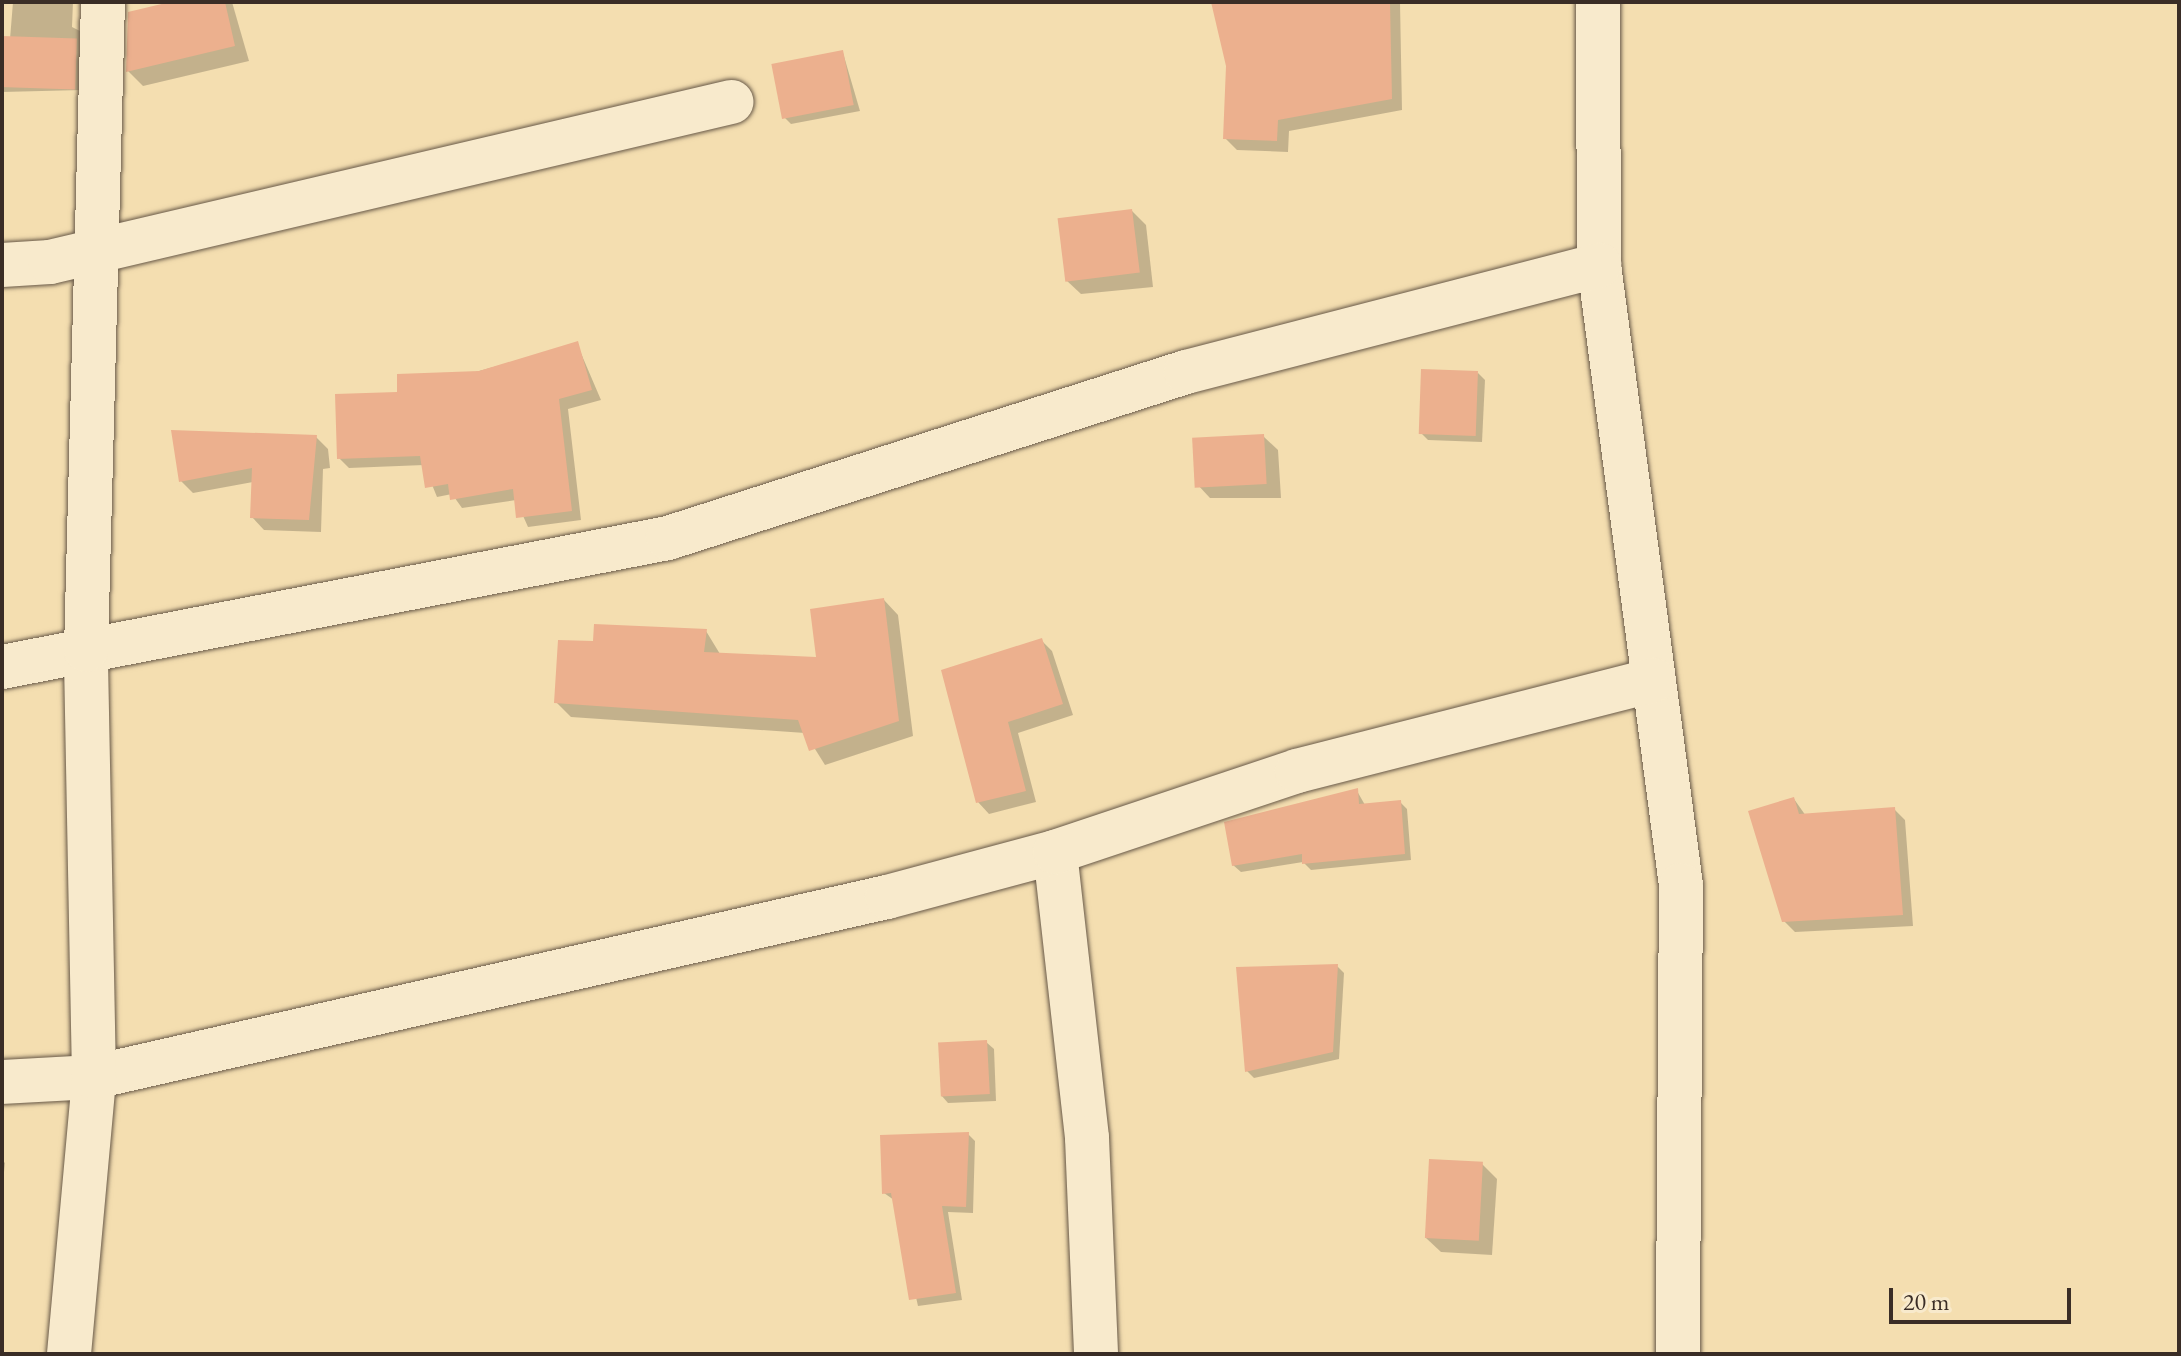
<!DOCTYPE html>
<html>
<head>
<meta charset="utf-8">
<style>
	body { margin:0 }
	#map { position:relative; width:2181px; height:1356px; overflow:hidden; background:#f4deb0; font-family:"EB Garamond",serif }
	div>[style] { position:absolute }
	.shadow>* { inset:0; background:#0003 }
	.building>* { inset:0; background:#ecb08e; transform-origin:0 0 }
	.roads { filter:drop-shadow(0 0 2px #685948) drop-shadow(0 0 2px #685948) }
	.street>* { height:44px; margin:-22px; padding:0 22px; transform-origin:22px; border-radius:22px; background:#f8eacc }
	span { translate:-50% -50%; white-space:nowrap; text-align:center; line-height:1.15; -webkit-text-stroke:7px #f8eacc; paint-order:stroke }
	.frame { position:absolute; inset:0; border:4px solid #3a2d26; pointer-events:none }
	.scale { position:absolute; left:1889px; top:1288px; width:182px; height:36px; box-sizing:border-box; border:4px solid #3a2d26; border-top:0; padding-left:10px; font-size:24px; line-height:28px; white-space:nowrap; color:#3a2d26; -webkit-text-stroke:6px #f8eacc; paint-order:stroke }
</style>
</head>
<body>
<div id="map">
	<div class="shadow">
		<i style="clip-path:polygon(13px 2px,73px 2px,72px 27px,84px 33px,82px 90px,2px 92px,2px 38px,10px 39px)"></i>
		<i style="clip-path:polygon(179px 2px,232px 2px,249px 61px,143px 86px,128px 71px)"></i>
		<i style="clip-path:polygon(1241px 2px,1400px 2px,1402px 110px,1289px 131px,1288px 152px,1237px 150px,1225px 138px)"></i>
		<i style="clip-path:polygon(843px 53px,860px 111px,791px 124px,784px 117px)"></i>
		<i style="clip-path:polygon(1132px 211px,1146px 225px,1153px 287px,1081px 294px,1066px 280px)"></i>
		<i style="clip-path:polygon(577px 344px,601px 400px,568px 409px,581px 520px,528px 527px,516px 500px,462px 508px,452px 494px,437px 497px,424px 465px,349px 468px,339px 458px,399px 393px)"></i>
		<i style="clip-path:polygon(1478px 373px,1485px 380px,1482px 442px,1428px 440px,1421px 433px)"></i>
		<i style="clip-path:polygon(1263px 436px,1278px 450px,1281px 498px,1210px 498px,1196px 483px)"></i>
		<i style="clip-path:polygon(316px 437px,328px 449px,330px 468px,323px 469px,321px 532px,264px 530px,252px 517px,253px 482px,193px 493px,181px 481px)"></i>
		<i style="clip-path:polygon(884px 600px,898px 615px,913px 736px,825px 765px,805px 733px,571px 717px,556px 702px,595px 644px,706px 631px,720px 654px,818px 659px)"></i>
		<i style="clip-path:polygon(1041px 640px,1052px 651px,1073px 715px,1018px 733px,1036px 802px,989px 814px,978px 802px,943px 671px)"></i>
		<i style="clip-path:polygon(1357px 791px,1365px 805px,1400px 802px,1407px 809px,1411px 860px,1311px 870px,1303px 862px,1241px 872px,1233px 865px)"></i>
		<i style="clip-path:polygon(1794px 799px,1806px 816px,1894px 809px,1905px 820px,1913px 926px,1795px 932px,1784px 921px)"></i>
		<i style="clip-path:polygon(1337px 966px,1344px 973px,1339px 1059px,1254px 1078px,1247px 1071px)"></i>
		<i style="clip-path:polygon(986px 1042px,994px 1049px,996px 1101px,948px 1103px,941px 1095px)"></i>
		<i style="clip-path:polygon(968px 1134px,975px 1141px,973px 1213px,948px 1212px,962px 1300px,918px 1306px,894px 1200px,884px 1193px)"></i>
		<i style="clip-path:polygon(2px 1160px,5px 1163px,2px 1190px)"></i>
		<i style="clip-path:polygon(1482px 1164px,1497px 1179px,1492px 1255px,1441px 1252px,1426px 1238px)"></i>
	</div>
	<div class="building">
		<i style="clip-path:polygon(170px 2px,225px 2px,235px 46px,126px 72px,128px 12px)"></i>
		<i style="clip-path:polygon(1211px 2px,1390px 2px,1392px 99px,1278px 120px,1277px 141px,1223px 139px,1226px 66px)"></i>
		<i style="left:2px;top:36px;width:75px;height:51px;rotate:2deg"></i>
		<i style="left:843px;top:50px;width:56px;height:73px;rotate:79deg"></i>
		<i style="left:1132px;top:209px;width:64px;height:75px;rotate:83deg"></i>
		<i style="clip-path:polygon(578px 341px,592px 390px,559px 399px,572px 511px,516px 518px,513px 489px,450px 500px,448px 484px,425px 488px,420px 456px,337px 459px,335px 394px,397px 392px,397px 374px,479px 371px)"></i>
		<i style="left:1421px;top:369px;width:57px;height:65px;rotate:2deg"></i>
		<i style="clip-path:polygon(171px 430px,317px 435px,309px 520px,250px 518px,252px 468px,179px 482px)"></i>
		<i style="left:1264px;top:434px;width:50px;height:72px;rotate:87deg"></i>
		<i style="clip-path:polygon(884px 598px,899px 721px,809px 751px,798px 720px,554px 703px,558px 640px,593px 641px,594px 624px,707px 629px,704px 652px,816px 657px,810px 609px)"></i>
		<i style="clip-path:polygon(1042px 638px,1063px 704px,1008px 722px,1026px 791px,976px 803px,941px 670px)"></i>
		<i style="clip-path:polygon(1358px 788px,1359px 804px,1401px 800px,1405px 854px,1302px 864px,1302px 854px,1232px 866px,1224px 822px)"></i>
		<i style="clip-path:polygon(1794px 797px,1799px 814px,1895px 807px,1903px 915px,1782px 922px,1748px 811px)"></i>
		<i style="clip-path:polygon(1338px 964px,1333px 1052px,1245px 1072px,1236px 967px)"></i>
		<i style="left:987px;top:1040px;width:54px;height:49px;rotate:87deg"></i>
		<i style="clip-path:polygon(969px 1132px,966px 1207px,942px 1206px,956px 1293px,909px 1300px,891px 1193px,882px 1194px,880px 1135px)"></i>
		<i style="left:1429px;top:1159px;width:54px;height:79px;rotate:3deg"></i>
	</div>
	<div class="roads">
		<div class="street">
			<i style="left:1598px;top:2px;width:263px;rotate:89.8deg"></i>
			<i style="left:1599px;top:265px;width:625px;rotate:82.47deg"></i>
			<i style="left:1681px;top:885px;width:469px;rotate:90.4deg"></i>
			<i style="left:2px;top:265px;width:48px;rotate:-3.6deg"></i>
			<i style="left:50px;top:262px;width:700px;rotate:-13.22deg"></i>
			<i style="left:2px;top:667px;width:678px;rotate:-10.96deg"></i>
			<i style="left:668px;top:538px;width:544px;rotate:-17.77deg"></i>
			<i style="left:1186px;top:372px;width:427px;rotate:-14.5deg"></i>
			<i style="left:1055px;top:852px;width:288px;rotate:83.6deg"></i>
			<i style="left:1087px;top:1138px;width:216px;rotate:87.6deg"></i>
			<i style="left:2px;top:1082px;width:92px;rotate:-3.1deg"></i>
			<i style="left:94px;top:1077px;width:813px;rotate:-12.79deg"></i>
			<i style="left:887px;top:897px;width:174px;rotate:-15deg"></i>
			<i style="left:1055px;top:852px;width:255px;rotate:-18.5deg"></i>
			<i style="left:1297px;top:771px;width:368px;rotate:-14.3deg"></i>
			<i style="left:69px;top:1354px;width:278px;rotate:-84.8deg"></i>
			<i style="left:94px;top:1077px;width:427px;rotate:-91.1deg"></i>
			<i style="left:86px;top:650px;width:648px;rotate:-88.5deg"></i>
		</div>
	</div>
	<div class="frame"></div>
	<div class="scale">20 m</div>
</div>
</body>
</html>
